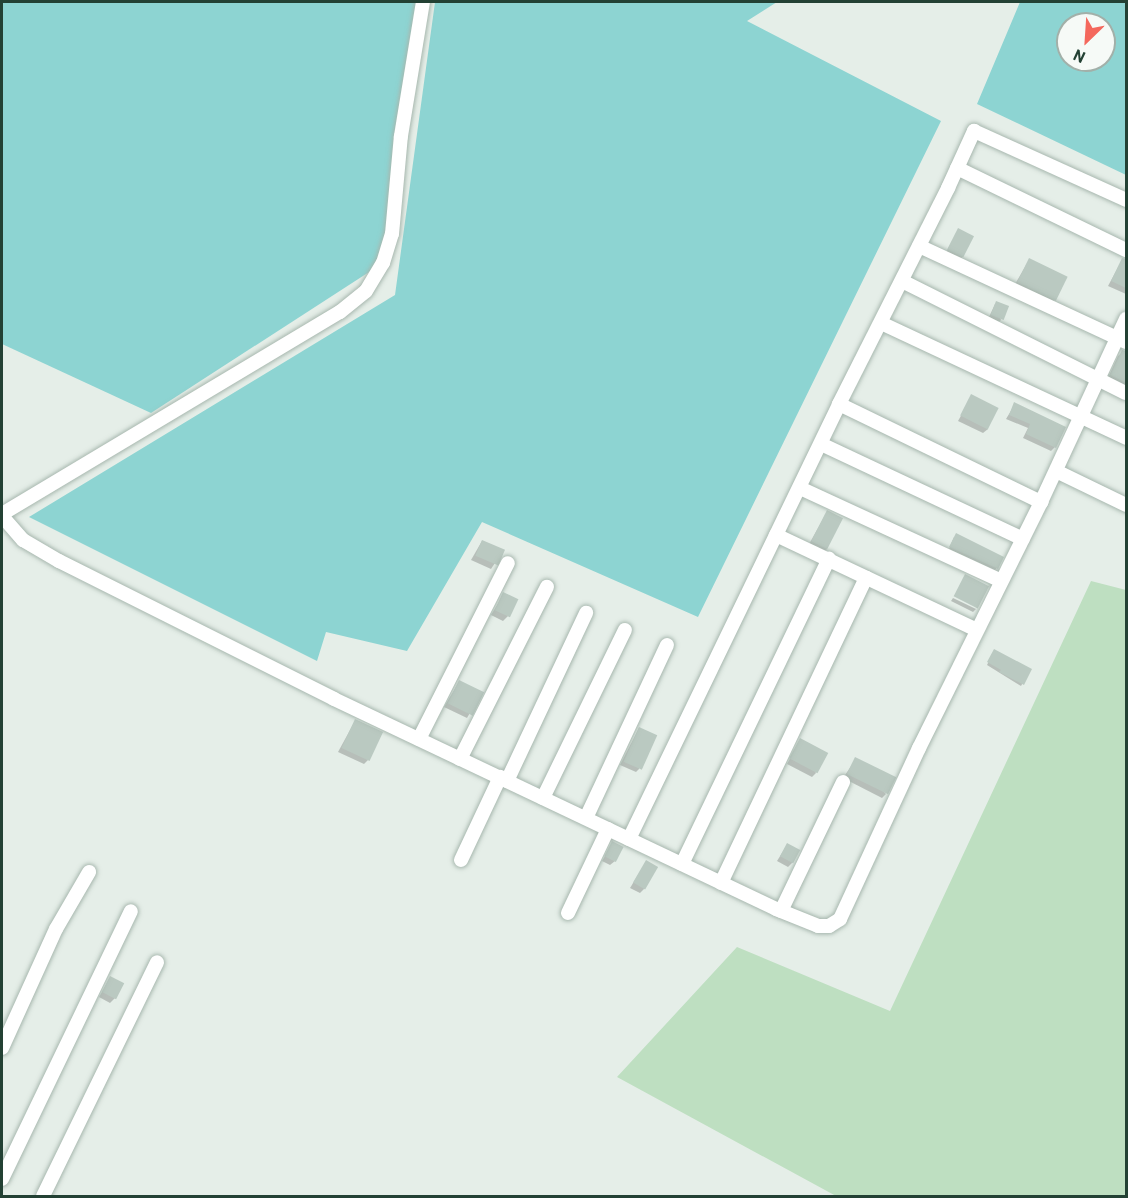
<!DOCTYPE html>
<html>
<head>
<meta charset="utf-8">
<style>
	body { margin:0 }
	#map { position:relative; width:1128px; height:1198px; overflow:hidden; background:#e5eee8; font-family:Barlow,sans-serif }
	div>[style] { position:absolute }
	.green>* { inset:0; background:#bedfc1 }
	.water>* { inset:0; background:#8dd4d2 }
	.shadow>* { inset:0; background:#0003 }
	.building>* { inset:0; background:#bac9c1; transform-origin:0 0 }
	.roads { filter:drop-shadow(0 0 2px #a7b7ae) drop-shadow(0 0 2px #a7b7ae) }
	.minor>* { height:14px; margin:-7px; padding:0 7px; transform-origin:7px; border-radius:7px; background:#fff }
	span { translate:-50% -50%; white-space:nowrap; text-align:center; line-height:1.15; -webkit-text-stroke:6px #f6faf7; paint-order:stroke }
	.frame { position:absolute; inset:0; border:3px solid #234134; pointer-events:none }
	.north { position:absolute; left:1056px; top:12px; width:60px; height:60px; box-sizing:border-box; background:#f6faf7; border:2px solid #a2b0a9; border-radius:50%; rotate:205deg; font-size:16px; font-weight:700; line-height:24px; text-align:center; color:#234134 }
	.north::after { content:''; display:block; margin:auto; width:21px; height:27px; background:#f4685d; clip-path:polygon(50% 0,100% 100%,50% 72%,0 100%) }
</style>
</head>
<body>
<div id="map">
	<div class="green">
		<i style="clip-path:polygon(1091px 581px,1126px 590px,1126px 1196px,836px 1196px,617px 1077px,737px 947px,890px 1011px)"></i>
	</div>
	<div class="water">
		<i style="clip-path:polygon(2px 2px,419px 2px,383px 263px,151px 413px,2px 344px)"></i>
		<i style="clip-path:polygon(435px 2px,777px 2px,747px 21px,941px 121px,698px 617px,482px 522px,407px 651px,326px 632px,317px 661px,29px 517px,395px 295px)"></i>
		<i style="clip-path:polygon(evenodd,1020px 2px,1126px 2px,1126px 175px,977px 104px,1020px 2px,1068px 24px,1104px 24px,1104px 60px,1068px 60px,1068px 24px)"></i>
	</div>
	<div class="shadow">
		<i style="clip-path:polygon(959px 230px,963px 256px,959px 261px,945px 254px)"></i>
		<i style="clip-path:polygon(1029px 260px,1056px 299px,1051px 303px,1014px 286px)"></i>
		<i style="clip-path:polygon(1122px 260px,1126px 261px,1126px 294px,1108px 286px)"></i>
		<i style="clip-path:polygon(995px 304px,1001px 320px,999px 322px,989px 317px)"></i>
		<i style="clip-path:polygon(1126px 350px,1126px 390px,1107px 380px,1118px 356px)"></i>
		<i style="clip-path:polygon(972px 396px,988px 429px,983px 433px,958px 421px)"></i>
		<i style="clip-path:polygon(1015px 404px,1055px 447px,1051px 451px,1023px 438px,1028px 428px,1006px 419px)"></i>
		<i style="clip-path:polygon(827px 512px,827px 549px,823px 553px,808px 546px)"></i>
		<i style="clip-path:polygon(954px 537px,1002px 557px,996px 569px,995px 570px,949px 549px)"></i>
		<i style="clip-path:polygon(482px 541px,503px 551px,491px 569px,471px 560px)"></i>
		<i style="clip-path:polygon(504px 594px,508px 616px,503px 621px,491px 615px)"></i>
		<i style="clip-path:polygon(953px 598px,976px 609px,973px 612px,951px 601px)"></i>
		<i style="clip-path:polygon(993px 653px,1030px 670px,1021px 686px,987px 665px)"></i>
		<i style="clip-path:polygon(459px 682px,482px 692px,467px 718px,444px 707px)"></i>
		<i style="clip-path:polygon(355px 721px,368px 760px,364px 764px,338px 752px)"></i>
		<i style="clip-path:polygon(639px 728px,639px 769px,636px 772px,620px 765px)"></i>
		<i style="clip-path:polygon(800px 740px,816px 773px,812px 777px,787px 764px)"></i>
		<i style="clip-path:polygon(856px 759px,886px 794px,882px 798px,843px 778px)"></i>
		<i style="clip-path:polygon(613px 843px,615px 861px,610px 865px,602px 861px)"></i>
		<i style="clip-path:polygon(787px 845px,793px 862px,788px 867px,777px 861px)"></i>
		<i style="clip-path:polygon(646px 862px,644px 889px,640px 893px,630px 888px)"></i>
		<i style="clip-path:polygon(110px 978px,115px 998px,110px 1003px,99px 997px)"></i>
	</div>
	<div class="building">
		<i style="left:958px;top:228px;width:18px;height:24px;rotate:27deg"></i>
		<i style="left:1029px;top:258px;width:43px;height:27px;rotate:26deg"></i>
		<i style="clip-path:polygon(1122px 258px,1126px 259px,1126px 288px,1111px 281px)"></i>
		<i style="left:996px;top:301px;width:14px;height:15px;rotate:21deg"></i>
		<i style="clip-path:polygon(1122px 350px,1126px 351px,1126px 383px,1110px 375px)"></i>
		<i style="left:971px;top:394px;width:31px;height:24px;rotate:27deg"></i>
		<i style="clip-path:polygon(1014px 402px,1066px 427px,1056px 448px,1026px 434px,1030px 424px,1009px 415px)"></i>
		<i style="left:827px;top:510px;width:18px;height:35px;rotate:27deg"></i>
		<i style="clip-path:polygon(956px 533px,1004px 557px,998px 569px,949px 547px)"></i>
		<i style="left:482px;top:540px;width:25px;height:17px;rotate:23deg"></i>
		<i style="left:965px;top:574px;width:27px;height:25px;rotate:27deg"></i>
		<i style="left:503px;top:592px;width:17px;height:20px;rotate:25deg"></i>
		<i style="clip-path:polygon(994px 649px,1032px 669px,1024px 685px,999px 672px,1001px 670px,987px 662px)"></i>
		<i style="left:459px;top:680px;width:28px;height:26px;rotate:26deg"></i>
		<i style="left:355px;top:719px;width:31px;height:32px;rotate:25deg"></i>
		<i style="left:639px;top:727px;width:20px;height:38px;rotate:24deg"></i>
		<i style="left:800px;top:738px;width:32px;height:23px;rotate:28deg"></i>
		<i style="left:855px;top:757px;width:46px;height:19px;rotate:26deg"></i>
		<i style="left:612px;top:841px;width:13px;height:17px;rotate:27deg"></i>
		<i style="left:787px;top:843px;width:15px;height:15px;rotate:28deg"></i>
		<i style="left:646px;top:860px;width:14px;height:26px;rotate:30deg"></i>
		<i style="left:110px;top:976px;width:16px;height:18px;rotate:27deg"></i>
	</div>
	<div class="roads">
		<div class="minor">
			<i style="left:957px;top:168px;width:188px;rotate:25.9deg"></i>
			<i style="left:919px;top:246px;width:228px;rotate:24.9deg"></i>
			<i style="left:902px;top:281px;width:250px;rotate:26.6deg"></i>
			<i style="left:881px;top:323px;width:271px;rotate:25.1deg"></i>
			<i style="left:839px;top:404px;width:225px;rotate:25.9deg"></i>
			<i style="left:821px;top:444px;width:223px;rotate:25.2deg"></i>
			<i style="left:1056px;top:471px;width:78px;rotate:25.9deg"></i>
			<i style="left:800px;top:488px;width:221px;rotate:24.8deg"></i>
			<i style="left:2px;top:514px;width:394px;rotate:-30.9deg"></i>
			<i style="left:340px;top:312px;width:33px;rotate:-39deg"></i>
			<i style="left:366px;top:291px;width:33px;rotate:-59deg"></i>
			<i style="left:383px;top:263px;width:30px;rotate:-73deg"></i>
			<i style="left:392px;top:234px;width:98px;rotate:-84.8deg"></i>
			<i style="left:401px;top:136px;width:136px;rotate:-80.7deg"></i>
			<i style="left:2px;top:516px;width:32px;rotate:49deg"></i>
			<i style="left:23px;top:540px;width:42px;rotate:30.3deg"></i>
			<i style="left:59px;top:561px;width:308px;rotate:26.6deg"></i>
			<i style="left:334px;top:699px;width:489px;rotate:25.4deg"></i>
			<i style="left:776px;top:909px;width:45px;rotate:22deg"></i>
			<i style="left:818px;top:926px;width:11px"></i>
			<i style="left:829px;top:926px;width:13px;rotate:-32deg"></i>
			<i style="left:840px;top:919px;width:188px;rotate:-65.2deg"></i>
			<i style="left:919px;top:748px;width:275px;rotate:-63.6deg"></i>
			<i style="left:1041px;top:502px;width:202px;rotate:-65.1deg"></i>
			<i style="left:776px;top:535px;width:222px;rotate:25.3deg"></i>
			<i style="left:419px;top:739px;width:197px;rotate:-63.2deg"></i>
			<i style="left:460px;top:759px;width:193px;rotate:-63.2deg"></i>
			<i style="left:507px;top:781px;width:186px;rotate:-64.8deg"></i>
			<i style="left:543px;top:798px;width:187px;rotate:-64deg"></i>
			<i style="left:586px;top:818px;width:191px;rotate:-64.9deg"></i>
			<i style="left:629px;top:839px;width:483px;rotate:-64.2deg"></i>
			<i style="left:839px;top:404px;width:242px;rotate:-63.2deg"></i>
			<i style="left:948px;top:188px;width:63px;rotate:-65.5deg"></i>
			<i style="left:974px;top:131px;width:167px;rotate:24.4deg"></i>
			<i style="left:461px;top:860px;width:92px;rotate:-64.8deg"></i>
			<i style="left:682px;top:864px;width:339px;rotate:-64.3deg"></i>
			<i style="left:721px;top:883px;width:338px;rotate:-64.6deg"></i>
			<i style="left:781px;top:911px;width:143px;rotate:-64.3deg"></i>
			<i style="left:568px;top:913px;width:93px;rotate:-64.5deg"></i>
			<i style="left:2px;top:1048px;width:131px;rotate:-65.6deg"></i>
			<i style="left:56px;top:929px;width:66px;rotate:-59.9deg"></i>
			<i style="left:2px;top:1179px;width:297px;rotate:-64.3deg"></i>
			<i style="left:43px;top:1196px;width:260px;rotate:-64deg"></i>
		</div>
	</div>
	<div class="frame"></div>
	<div class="north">N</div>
</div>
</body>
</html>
